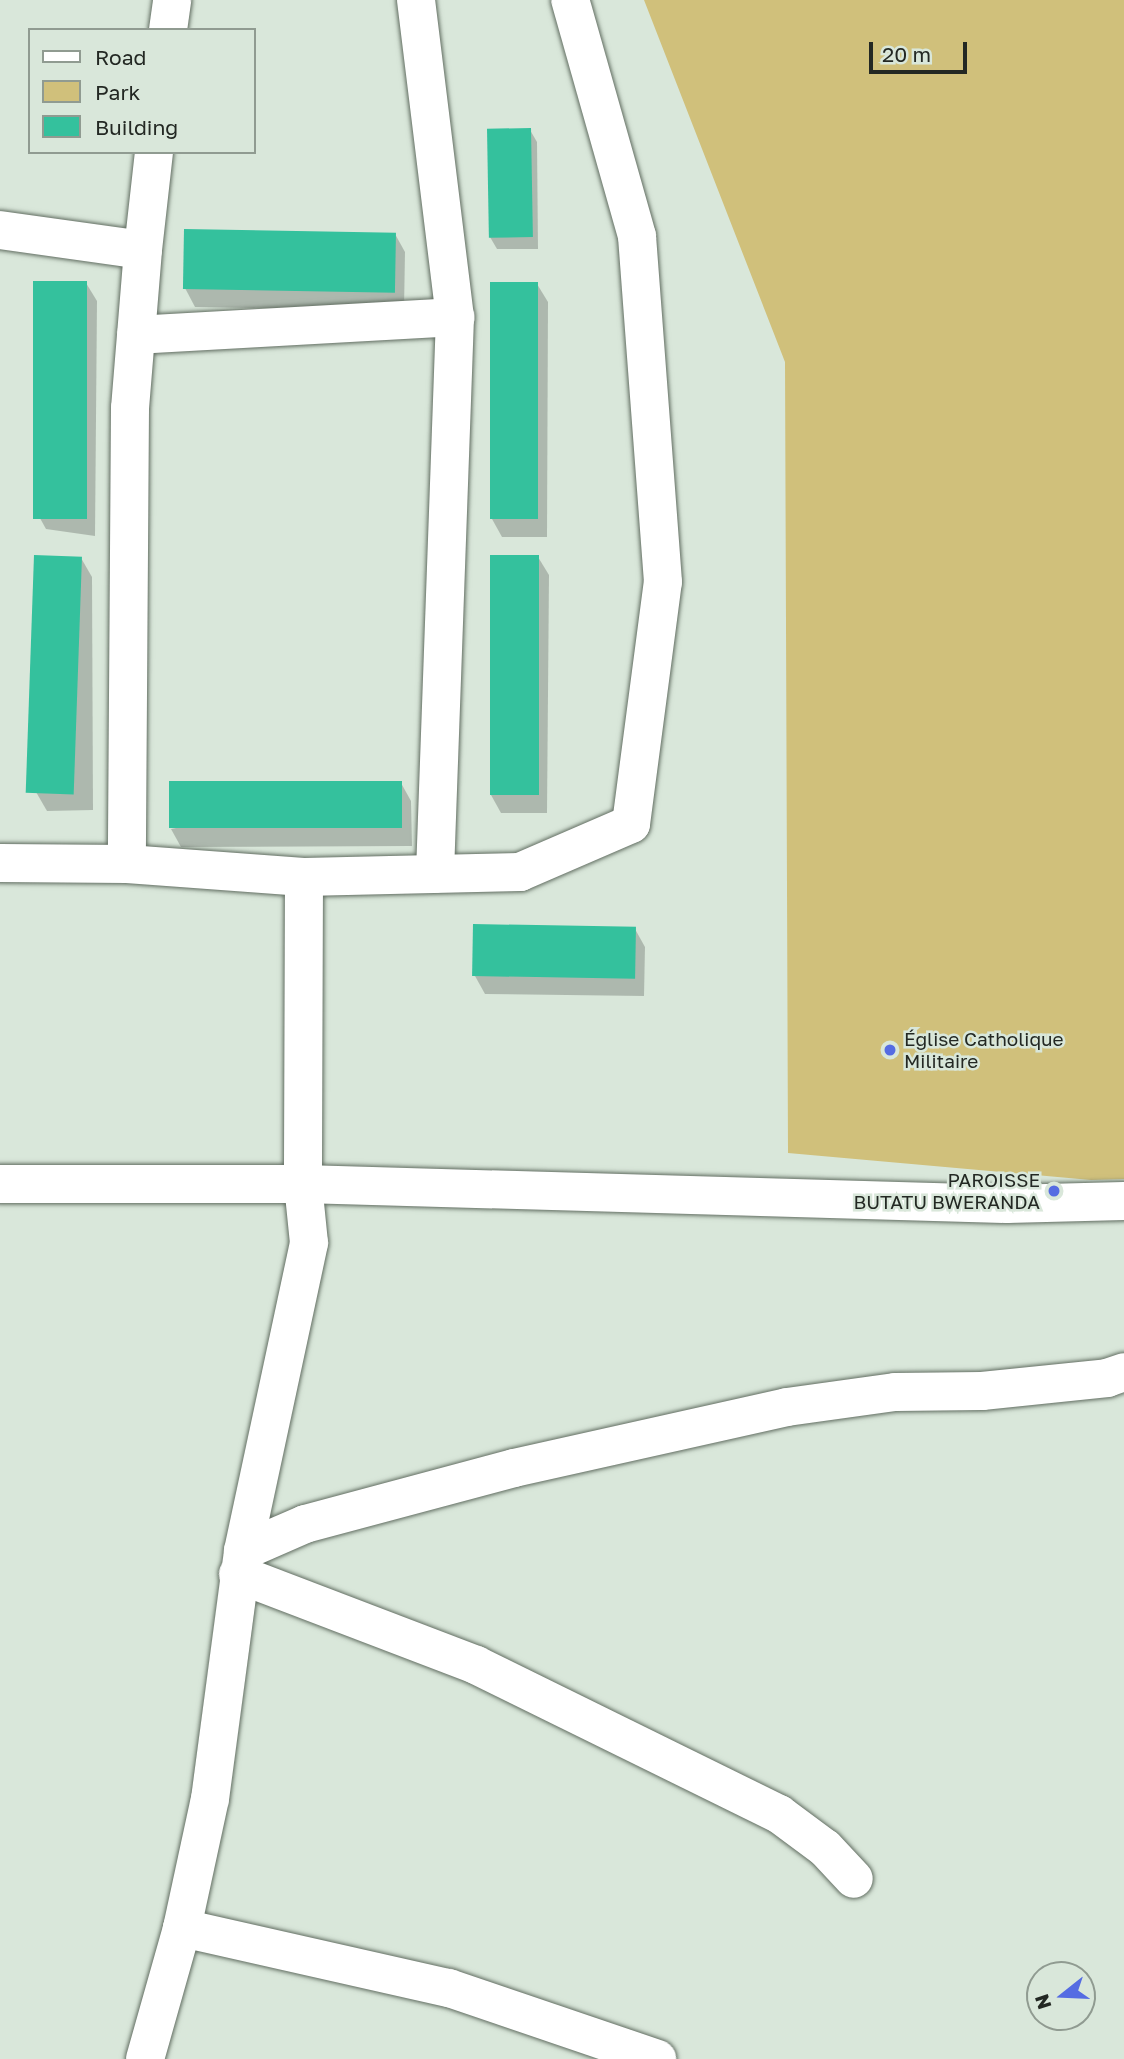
<!DOCTYPE html>
<html>
<head>
<meta charset="utf-8">
<style>
	body { margin:0 }
	#map { position:relative; width:1124px; height:2059px; overflow:hidden; background:#d9e7da; font-family:"Golos Text",sans-serif }
	div>[style] { position:absolute }
	.green>* { inset:0; background:#d0c07b }
	.shadow>* { inset:0; background:#0003 }
	.building>* { inset:0; background:#34c19d; transform-origin:0 0 }
	.roads { filter:drop-shadow(0 0 2px #626e62) drop-shadow(0 0 2px #626e62) }
	.minor>* { height:38px; margin:-19px; padding:0 19px; transform-origin:19px; border-radius:19px; background:#fff }
	.dots>* { width:19px; height:19px; translate:-50% -50%; box-sizing:border-box; border:4px solid #d9e7da; border-radius:50% }
	span { translate:-50% -50%; white-space:nowrap; text-align:center; line-height:1.15; -webkit-text-stroke:5px #d9e7da; paint-order:stroke }
	.poi-label { font-size:19px; color:#232823 }
	.left { translate:0 -50%; text-align:left }
	.right { translate:-100% -50%; text-align:right }
	.legend { position:absolute; left:28px; top:28px; width:228px; height:126px; box-sizing:border-box; background:#d9e7da; border:2px solid #909b91; margin:0; padding:9px 12px; list-style:none; font-size:21px; color:#232823 }
	.legend li { display:flex; align-items:center; gap:14px; height:35px }
	.legend b { width:35px; border:2px solid #909b91 }
	.north { position:absolute; left:1026px; top:1961px; width:70px; height:70px; box-sizing:border-box; background:#d9e7da; border:2px solid #909b91; border-radius:50%; rotate:252deg; font-size:19px; font-weight:700; line-height:28px; text-align:center; color:#232823 }
	.north::after { content:''; display:block; margin:auto; width:24px; height:32px; background:#556ce2; clip-path:polygon(50% 0,100% 100%,50% 72%,0 100%) }
	.scale { position:absolute; left:869px; top:42px; width:98px; height:32px; box-sizing:border-box; border:4px solid #232823; border-top:0; padding-left:9px; font-size:21px; line-height:24px; white-space:nowrap; color:#232823; -webkit-text-stroke:5px #d9e7da; paint-order:stroke }
</style>
</head>
<body>
<div id="map">
	<div class="green">
		<i style="clip-path:polygon(644px 0,1124px 0,1124px 1179px,1091px 1180px,788px 1153px,785px 362px)"></i>
	</div>
	<div class="shadow">
		<i style="clip-path:polygon(530px 130px,537px 142px,538px 249px,497px 249px,490px 237px)"></i>
		<i style="clip-path:polygon(395px 234px,405px 252px,404px 310px,195px 307px,185px 288px)"></i>
		<i style="clip-path:polygon(86px 283px,97px 301px,95px 536px,46px 529px,36px 511px)"></i>
		<i style="clip-path:polygon(537px 284px,548px 302px,547px 537px,502px 537px,492px 519px)"></i>
		<i style="clip-path:polygon(538px 557px,549px 575px,547px 813px,501px 813px,491px 795px)"></i>
		<i style="clip-path:polygon(81px 558px,92px 577px,93px 810px,47px 811px,36px 792px)"></i>
		<i style="clip-path:polygon(401px 783px,411px 801px,412px 846px,181px 847px,171px 829px)"></i>
		<i style="clip-path:polygon(635px 929px,645px 947px,644px 996px,485px 994px,475px 976px)"></i>
	</div>
	<div class="building">
		<i style="left:531px;top:128px;width:109px;height:44px;rotate:89deg"></i>
		<i style="left:184px;top:229px;width:212px;height:60px;rotate:1deg"></i>
		<i style="left:87px;top:281px;width:238px;height:54px;rotate:90deg"></i>
		<i style="left:490px;top:282px;width:48px;height:237px"></i>
		<i style="left:34px;top:555px;width:48px;height:238px;rotate:2deg"></i>
		<i style="left:490px;top:555px;width:49px;height:240px"></i>
		<i style="left:402px;top:781px;width:47px;height:233px;rotate:90deg"></i>
		<i style="left:473px;top:924px;width:163px;height:52px;rotate:1deg"></i>
	</div>
	<div class="roads">
		<div class="minor">
			<i style="left:416px;top:0;width:319px;rotate:83deg"></i>
			<i style="left:455px;top:317px;width:557px;rotate:92.06deg"></i>
			<i style="left:168px;top:30px;width:30px;rotate:-82deg"></i>
			<i style="left:0;top:230px;width:144px;rotate:8deg"></i>
			<i style="left:143px;top:250px;width:159px;rotate:94.7deg"></i>
			<i style="left:130px;top:408px;width:456px;rotate:90.4deg"></i>
			<i style="left:127px;top:864px;width:127px;rotate:-179.5deg"></i>
			<i style="left:143px;top:250px;width:99px;rotate:-83.6deg"></i>
			<i style="left:136px;top:335px;width:320px;rotate:-3.2deg"></i>
			<i style="left:127px;top:864px;width:177px;rotate:4.2deg"></i>
			<i style="left:304px;top:877px;width:307px;rotate:90.2deg"></i>
			<i style="left:303px;top:1184px;width:59px;rotate:84.2deg"></i>
			<i style="left:309px;top:1243px;width:315px;rotate:102.1deg"></i>
			<i style="left:304px;top:877px;width:216px;rotate:-1.3deg"></i>
			<i style="left:520px;top:872px;width:121px;rotate:-23.4deg"></i>
			<i style="left:631px;top:824px;width:244px;rotate:-82.5deg"></i>
			<i style="left:663px;top:582px;width:347px;rotate:-94.3deg"></i>
			<i style="left:637px;top:236px;width:245px;rotate:-105.8deg"></i>
			<i style="left:0;top:1184px;width:303px"></i>
			<i style="left:303px;top:1184px;width:704px;rotate:1.63deg"></i>
			<i style="left:1007px;top:1204px;width:117px;rotate:-1.5deg"></i>
			<i style="left:238px;top:1574px;width:255px;rotate:20.9deg"></i>
			<i style="left:476px;top:1665px;width:338px;rotate:26.2deg"></i>
			<i style="left:779px;top:1814px;width:57px;rotate:36.5deg"></i>
			<i style="left:825px;top:1848px;width:42px;rotate:46.9deg"></i>
			<i style="left:182px;top:1928px;width:274px;rotate:12.7deg"></i>
			<i style="left:449px;top:1988px;width:220px;rotate:18.8deg"></i>
			<i style="left:145px;top:2059px;width:136px;rotate:-74.2deg"></i>
			<i style="left:182px;top:1928px;width:132px;rotate:-77.8deg"></i>
			<i style="left:210px;top:1799px;width:250px;rotate:-82.4deg"></i>
			<i style="left:243px;top:1551px;width:68px;rotate:-23.5deg"></i>
			<i style="left:305px;top:1524px;width:216px;rotate:-15deg"></i>
			<i style="left:514px;top:1468px;width:280px;rotate:-12.6deg"></i>
			<i style="left:787px;top:1407px;width:109px;rotate:-7.9deg"></i>
			<i style="left:895px;top:1392px;width:87px;rotate:-0.7deg"></i>
			<i style="left:982px;top:1391px;width:126px;rotate:-5.9deg"></i>
			<i style="left:1107px;top:1378px;width:18px;rotate:-19deg"></i>
		</div>
	</div>
	<div class="dots">
		<i style="left:890px;top:1050px;background:#556ce2"></i>
		<i style="left:1054px;top:1191px;background:#556ce2"></i>
	</div>
	<div class="poi-label">
		<span class="left" style="left:904px;top:1050px">Église Catholique<br>Militaire</span>
		<span class="right" style="left:1040px;top:1191px">PAROISSE<br>BUTATU BWERANDA</span>
	</div>
	<ul class="legend">
	<li><b style="height:9px;background:#fff"></b>Road</li>
	<li><b style="height:19px;background:#d0c07b"></b>Park</li>
	<li><b style="height:19px;background:#34c19d"></b>Building</li>
	</ul>
	<div class="north">N</div>
	<div class="scale">20 m</div>
</div>
</body>
</html>
